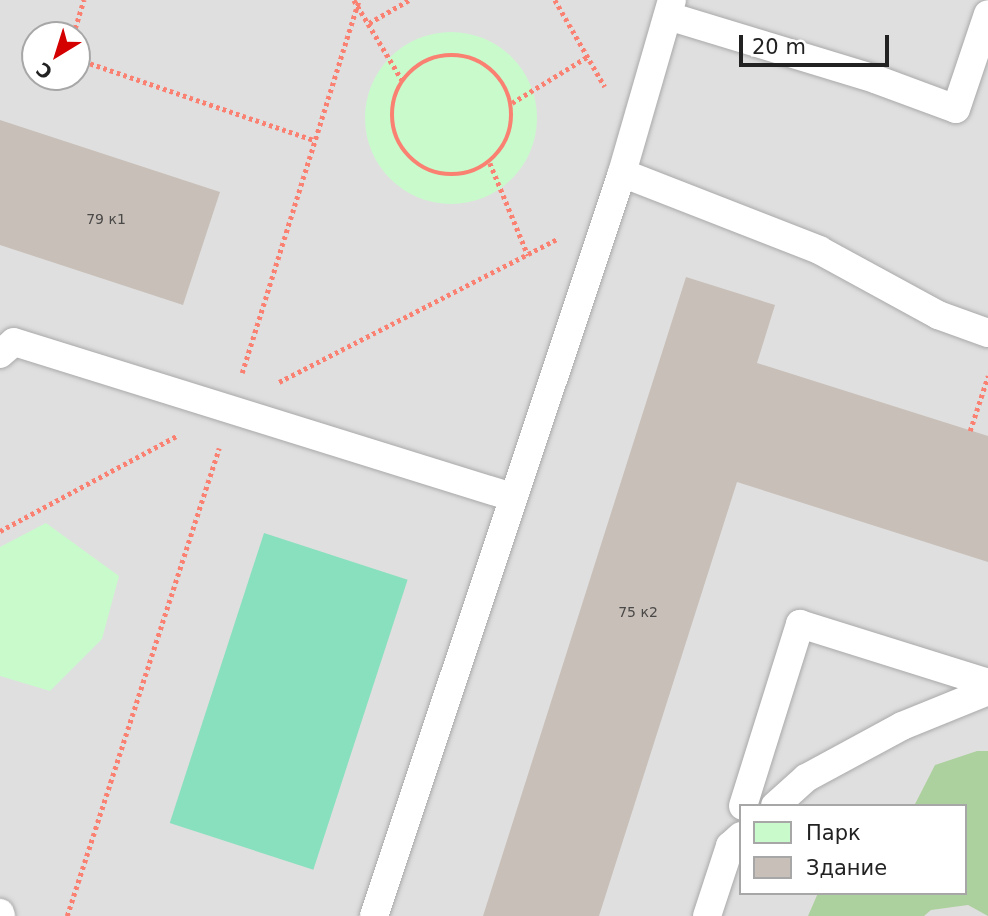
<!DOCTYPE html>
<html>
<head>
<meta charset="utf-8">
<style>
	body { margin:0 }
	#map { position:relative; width:988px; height:916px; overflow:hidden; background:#f2efe9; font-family:"DejaVu Sans",sans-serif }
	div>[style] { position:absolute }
	.residential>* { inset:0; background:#e0dfdf }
	.forest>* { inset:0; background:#add19e }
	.park>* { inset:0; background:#c8facc }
	.round { border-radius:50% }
	.pitch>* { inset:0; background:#88e0be; transform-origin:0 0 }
	.building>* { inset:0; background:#c7bfb8 }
	.path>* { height:4.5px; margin-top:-2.25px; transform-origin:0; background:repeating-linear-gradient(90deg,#fa8072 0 3.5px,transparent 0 7px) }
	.path>.ring { margin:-2.25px; padding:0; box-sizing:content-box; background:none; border:4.5px solid #fa8072; border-radius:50% }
	.roads { filter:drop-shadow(0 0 2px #a9a9a9) drop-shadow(0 0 2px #a9a9a9) }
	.service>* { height:28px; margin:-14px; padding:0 14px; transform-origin:14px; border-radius:14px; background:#fff }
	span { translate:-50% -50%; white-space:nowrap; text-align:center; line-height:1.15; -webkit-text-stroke:6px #fff; paint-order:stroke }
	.number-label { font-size:14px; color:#4b4948 }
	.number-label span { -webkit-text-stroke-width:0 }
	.legend { position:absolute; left:739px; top:804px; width:228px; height:91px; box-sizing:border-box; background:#fff; border:2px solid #a7a7a7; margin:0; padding:9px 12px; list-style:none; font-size:21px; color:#222 }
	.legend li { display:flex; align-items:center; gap:14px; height:35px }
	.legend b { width:35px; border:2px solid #a7a7a7 }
	.north { position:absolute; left:21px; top:21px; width:70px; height:70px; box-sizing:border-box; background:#fff; border:2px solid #a7a7a7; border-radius:50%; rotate:218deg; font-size:19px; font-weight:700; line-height:28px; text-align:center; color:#222 }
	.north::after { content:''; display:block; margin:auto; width:24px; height:32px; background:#d40000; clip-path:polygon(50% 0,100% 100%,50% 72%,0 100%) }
	.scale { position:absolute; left:739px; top:35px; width:150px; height:32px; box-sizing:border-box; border:4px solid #222; border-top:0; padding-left:9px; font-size:21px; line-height:24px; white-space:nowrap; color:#222; -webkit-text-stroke:5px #fff; paint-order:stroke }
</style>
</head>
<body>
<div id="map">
	<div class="residential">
		<i style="clip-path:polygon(evenodd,0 0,988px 0,988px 916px,0 916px,0 0,35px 35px,77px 35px,77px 77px,35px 77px,35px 35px,0 0,741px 806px,965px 806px,965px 893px,741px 893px,741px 806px)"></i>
	</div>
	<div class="forest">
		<i style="clip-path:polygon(977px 751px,988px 751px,988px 916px,968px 905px,931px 910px,924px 916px,808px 916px,818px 893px,965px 893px,965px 806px,914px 806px,935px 765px)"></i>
	</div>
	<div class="park">
		<i class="round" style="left:365px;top:32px;width:172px;height:172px"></i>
		<i style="clip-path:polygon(46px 523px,119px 576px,102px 639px,50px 691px,0 676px,0 547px)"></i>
	</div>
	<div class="pitch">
		<i style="left:264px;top:533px;width:151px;height:305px;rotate:18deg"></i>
	</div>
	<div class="building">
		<i style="clip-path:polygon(0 120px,220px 192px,183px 305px,0 245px)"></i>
		<i style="clip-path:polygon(686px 277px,775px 305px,757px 363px,988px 436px,988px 562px,737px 482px,599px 916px,483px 916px)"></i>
	</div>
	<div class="path">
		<i style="left:354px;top:0;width:93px;rotate:59deg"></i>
		<i style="left:555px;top:0;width:100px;rotate:60.1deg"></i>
		<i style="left:369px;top:23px;width:46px;rotate:-29.9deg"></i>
		<i style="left:73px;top:35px;width:37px;rotate:-73deg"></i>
		<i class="ring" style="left:392px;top:55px;width:115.5px;height:115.5px"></i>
		<i style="left:77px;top:59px;width:250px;rotate:18.9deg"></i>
		<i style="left:512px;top:103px;width:88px;rotate:-31.5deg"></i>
		<i style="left:490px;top:163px;width:100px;rotate:67.6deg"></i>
		<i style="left:242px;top:373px;width:391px;rotate:-72.6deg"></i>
		<i style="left:279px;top:382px;width:313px;rotate:-27.2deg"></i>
		<i style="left:970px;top:431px;width:58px;rotate:-71.9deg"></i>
		<i style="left:0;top:531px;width:202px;rotate:-28.3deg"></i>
		<i style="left:67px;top:916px;width:492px;rotate:-72deg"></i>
	</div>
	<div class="roads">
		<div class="service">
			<i style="left:668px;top:16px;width:216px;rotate:16.9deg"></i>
			<i style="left:875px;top:79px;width:86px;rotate:20.3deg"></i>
			<i style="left:956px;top:109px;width:100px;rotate:-71.4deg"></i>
			<i style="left:622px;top:173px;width:212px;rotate:21.3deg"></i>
			<i style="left:819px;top:250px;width:136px;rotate:28.6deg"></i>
			<i style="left:938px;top:315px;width:53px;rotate:19.8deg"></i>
			<i style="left:0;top:354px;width:18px;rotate:-41deg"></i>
			<i style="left:14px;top:342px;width:522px;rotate:17.29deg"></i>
			<i style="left:743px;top:806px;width:191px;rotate:-72.6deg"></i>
			<i style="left:800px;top:624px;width:197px;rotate:17.4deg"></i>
			<i style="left:775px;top:806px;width:42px;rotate:-42.1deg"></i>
			<i style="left:806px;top:778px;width:109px;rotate:-28.4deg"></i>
			<i style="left:902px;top:726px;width:93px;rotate:-22.1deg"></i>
			<i style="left:0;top:913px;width:3px;rotate:72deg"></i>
			<i style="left:374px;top:916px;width:783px;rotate:-71.54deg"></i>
			<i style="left:622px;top:173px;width:180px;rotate:-73.9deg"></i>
			<i style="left:707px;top:916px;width:74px;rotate:-71.8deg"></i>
			<i style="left:730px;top:846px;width:15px;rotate:-42deg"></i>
		</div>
	</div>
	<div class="number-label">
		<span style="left:106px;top:219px">79 к1</span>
		<span style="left:638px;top:612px">75 к2</span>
	</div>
	<ul class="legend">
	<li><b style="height:19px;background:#c8facc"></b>Парк</li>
	<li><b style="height:19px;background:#c7bfb8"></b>Здание</li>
	</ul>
	<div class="north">С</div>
	<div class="scale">20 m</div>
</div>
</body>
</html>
